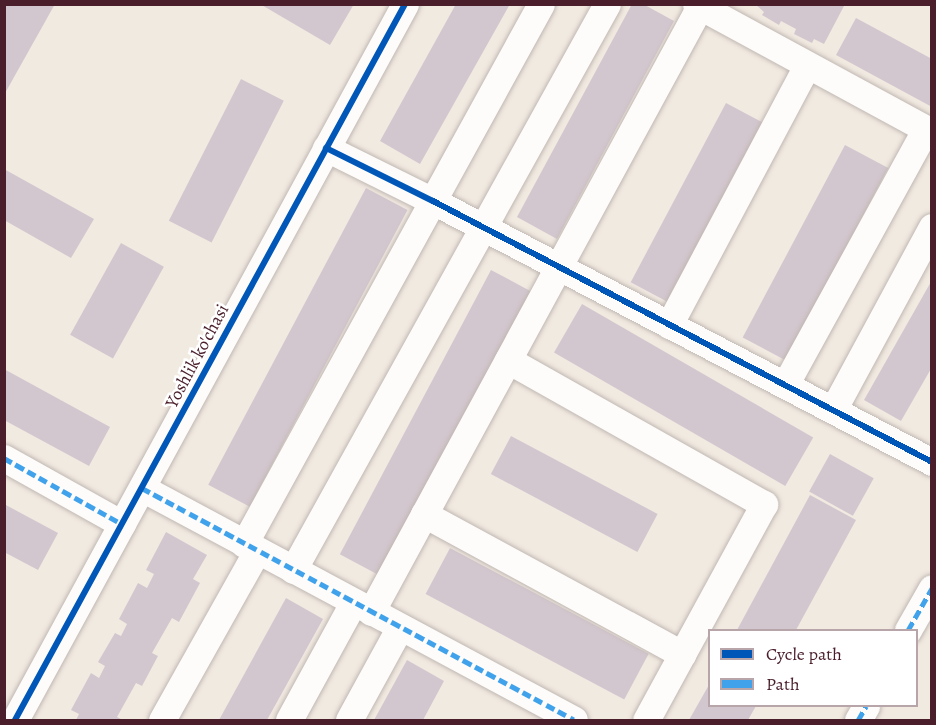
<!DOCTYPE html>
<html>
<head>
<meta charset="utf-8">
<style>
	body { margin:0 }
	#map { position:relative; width:936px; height:725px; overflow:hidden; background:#f1eae1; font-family:Alegreya,serif }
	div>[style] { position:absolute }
	.building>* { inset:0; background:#d3c7cf; transform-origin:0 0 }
	.roads { filter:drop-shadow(0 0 2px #c0b7b2) drop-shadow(0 0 2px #c0b7b2) }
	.minor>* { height:27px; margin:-13.5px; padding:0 13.5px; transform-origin:13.5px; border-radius:13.5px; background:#fdfcfa }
	.quiet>* { height:4.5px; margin-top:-2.25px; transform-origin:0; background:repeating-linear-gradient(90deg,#40a2eb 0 9px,transparent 0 13.5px) }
	.cycleway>* { height:6px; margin:-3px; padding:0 3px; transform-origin:3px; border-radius:3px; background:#0057b8 }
	span { translate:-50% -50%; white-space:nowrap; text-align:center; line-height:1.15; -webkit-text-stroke:5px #fff; paint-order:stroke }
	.street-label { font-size:18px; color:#4a1f2b }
	.frame { position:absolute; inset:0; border:6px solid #4a1f2b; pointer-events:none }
	.legend { position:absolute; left:708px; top:629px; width:210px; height:78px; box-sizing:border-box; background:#fff; border:2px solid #b7a5aa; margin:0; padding:8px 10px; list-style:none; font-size:18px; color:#4a1f2b }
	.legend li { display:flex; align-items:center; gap:12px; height:30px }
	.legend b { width:30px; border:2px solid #b7a5aa }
</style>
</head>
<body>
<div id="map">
	<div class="building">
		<i style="clip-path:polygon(4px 4px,55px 4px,4px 95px)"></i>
		<i style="clip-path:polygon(260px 4px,354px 4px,330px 45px)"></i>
		<i style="clip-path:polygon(456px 4px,510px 4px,420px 164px,380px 141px)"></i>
		<i style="clip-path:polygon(632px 4px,643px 4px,674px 21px,557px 239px,517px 217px)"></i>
		<i style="clip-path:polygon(755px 4px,841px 4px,844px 6px,824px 44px,814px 39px,812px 43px,794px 34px,796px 29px,781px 21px,779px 25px,762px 15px,764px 12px)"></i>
		<i style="clip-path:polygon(856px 18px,932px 59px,932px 107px,836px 55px)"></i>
		<i style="left:241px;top:79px;width:48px;height:159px;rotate:27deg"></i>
		<i style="left:726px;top:103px;width:42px;height:203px;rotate:28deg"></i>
		<i style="left:845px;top:145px;width:49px;height:218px;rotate:28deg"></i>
		<i style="clip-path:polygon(4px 169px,94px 219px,71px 258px,4px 220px)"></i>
		<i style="left:366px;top:188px;width:47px;height:336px;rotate:28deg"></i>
		<i style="left:121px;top:243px;width:49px;height:105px;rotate:29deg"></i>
		<i style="left:491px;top:270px;width:45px;height:322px;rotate:28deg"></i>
		<i style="clip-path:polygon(932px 280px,932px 367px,901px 421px,864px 400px)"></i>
		<i style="left:582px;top:304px;width:267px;height:56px;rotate:30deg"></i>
		<i style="clip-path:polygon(4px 369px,110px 427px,89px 466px,4px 420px)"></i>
		<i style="left:511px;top:436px;width:166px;height:43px;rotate:28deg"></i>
		<i style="left:830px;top:454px;width:50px;height:43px;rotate:29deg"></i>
		<i style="clip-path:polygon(810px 495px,856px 520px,796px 630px,737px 630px)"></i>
		<i style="clip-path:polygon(4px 504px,58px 533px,38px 570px,4px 552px)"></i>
		<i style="clip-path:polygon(166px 532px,207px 555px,193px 579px,200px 583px,179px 622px,172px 618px,152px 653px,158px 656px,142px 686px,136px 683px,117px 717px,123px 720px,76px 720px,79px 714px,71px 710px,91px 673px,99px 678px,105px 666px,98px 662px,115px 633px,121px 636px,127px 624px,119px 619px,138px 583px,147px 588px,154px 574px,146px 570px)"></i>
		<i style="left:450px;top:548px;width:225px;height:52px;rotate:28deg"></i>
		<i style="clip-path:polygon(286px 598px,323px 619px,267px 720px,219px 720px)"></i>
		<i style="clip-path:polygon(407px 660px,444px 681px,423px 720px,374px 720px)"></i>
		<i style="clip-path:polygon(710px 683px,710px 706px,756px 706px,748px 720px,689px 720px)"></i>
	</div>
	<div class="roads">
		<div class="minor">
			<i style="left:696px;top:4px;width:268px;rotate:28.5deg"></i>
			<i style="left:326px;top:148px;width:119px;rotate:26.4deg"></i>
			<i style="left:433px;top:201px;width:563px;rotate:27.61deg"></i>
			<i style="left:669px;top:325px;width:294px;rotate:-62deg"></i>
			<i style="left:508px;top:360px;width:294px;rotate:29.4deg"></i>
			<i style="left:764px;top:504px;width:246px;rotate:118.6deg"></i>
			<i style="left:785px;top:385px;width:292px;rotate:-61.2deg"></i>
			<i style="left:833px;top:410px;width:208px;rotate:-61.6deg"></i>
			<i style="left:4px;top:458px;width:135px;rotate:29.2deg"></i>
			<i style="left:142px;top:488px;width:490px;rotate:28.2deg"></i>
			<i style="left:424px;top:514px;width:294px;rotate:28.5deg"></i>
			<i style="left:244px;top:544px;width:616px;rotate:-61.19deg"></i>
			<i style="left:293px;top:570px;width:647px;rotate:-60.98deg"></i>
			<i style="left:371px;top:612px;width:690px;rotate:-61.5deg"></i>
			<i style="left:908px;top:630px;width:48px;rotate:-60.3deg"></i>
			<i style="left:15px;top:720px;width:815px;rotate:-61.42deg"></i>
			<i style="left:162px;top:720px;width:194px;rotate:-60.7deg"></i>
			<i style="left:289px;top:720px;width:133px;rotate:-61.3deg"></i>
			<i style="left:349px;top:720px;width:106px;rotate:-61.3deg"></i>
			<i style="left:858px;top:720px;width:16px;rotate:-60deg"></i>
		</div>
	</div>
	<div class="quiet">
		<i style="left:4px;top:458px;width:135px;rotate:29.2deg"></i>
		<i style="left:142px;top:488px;width:490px;rotate:28.2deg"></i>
		<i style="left:908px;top:630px;width:48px;rotate:-60.3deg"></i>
		<i style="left:858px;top:720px;width:16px;rotate:-60deg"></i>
	</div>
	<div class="cycleway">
		<i style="left:326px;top:148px;width:119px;rotate:26.4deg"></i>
		<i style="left:433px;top:201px;width:563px;rotate:27.61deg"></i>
		<i style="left:15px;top:720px;width:815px;rotate:-61.42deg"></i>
	</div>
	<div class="street-label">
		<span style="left:197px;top:356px;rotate:-62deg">Yoshlik ko'chasi</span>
	</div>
	<div class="frame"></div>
	<ul class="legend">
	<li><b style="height:8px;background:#0057b8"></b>Cycle path</li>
	<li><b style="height:8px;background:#40a2eb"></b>Path</li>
	</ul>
</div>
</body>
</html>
